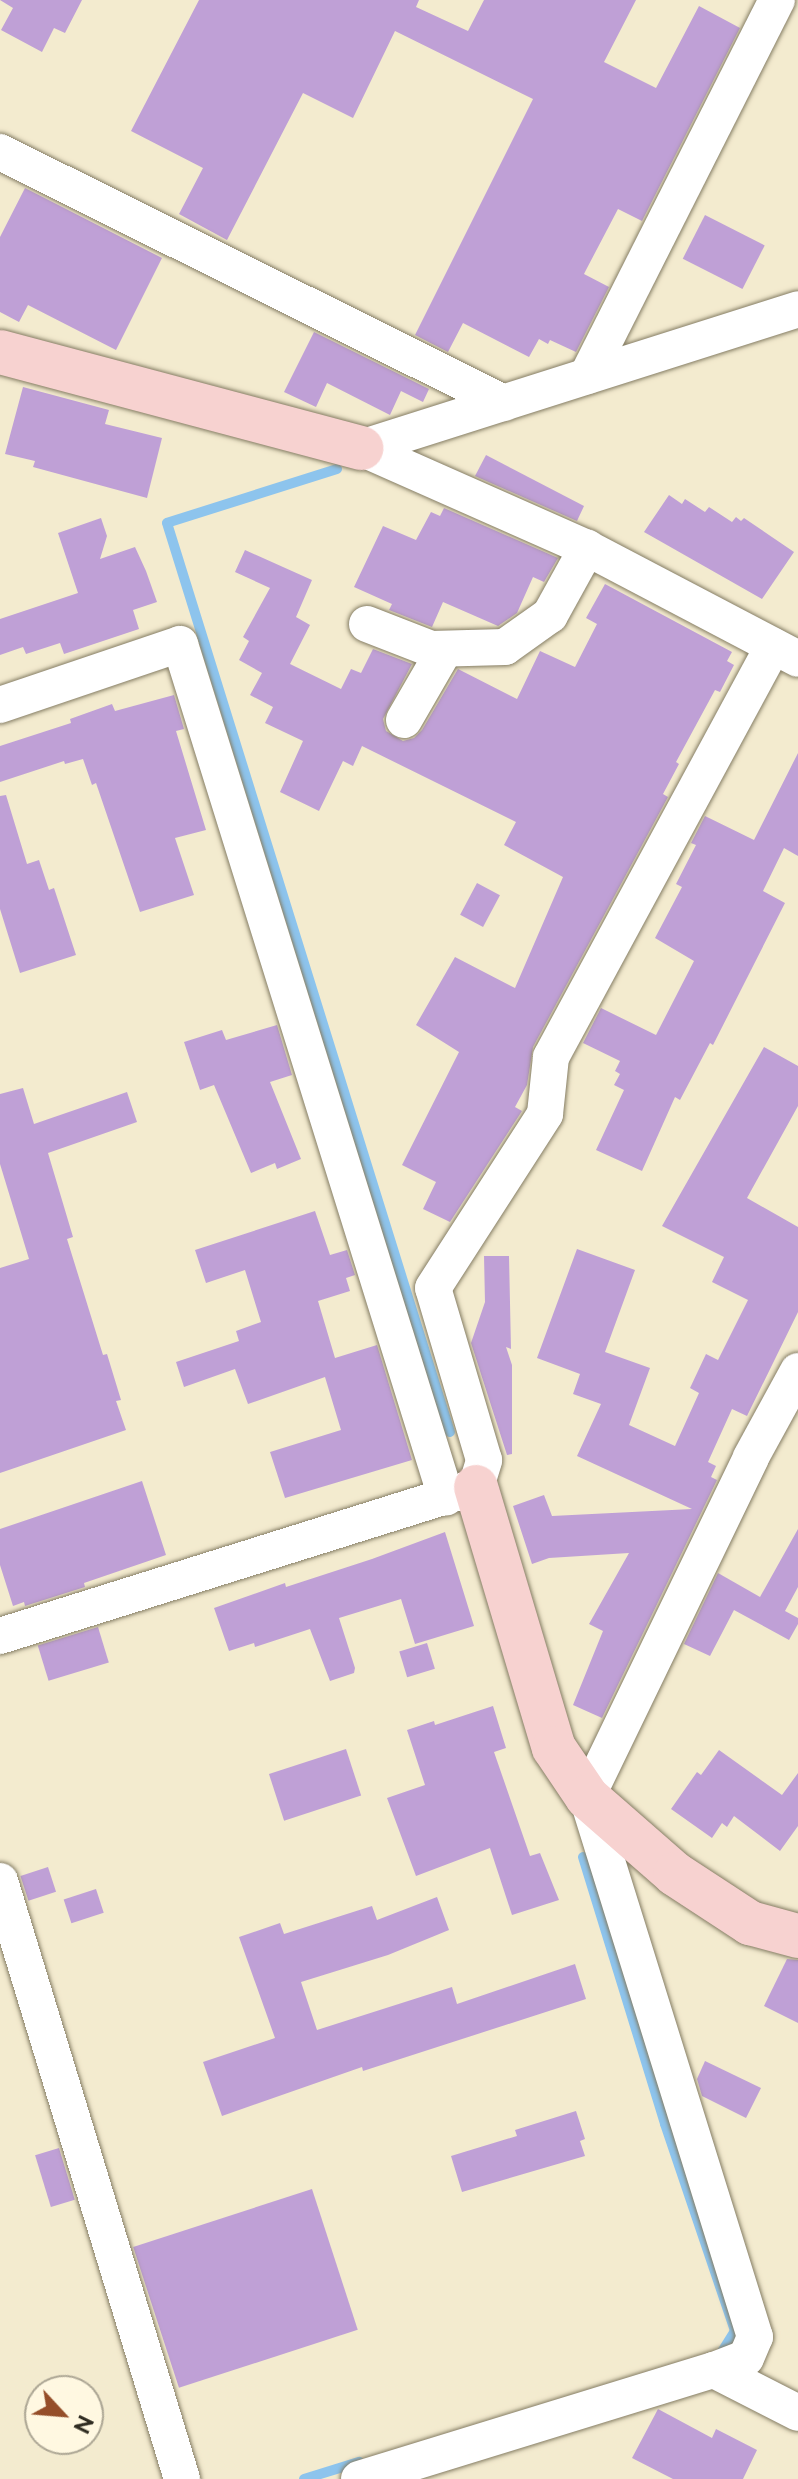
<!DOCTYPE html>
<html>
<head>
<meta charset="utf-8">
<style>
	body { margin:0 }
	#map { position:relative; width:798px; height:2479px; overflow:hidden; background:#f3ebcf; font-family:Raleway,sans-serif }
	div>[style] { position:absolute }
	.stream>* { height:10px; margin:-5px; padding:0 5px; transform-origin:5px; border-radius:5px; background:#8dc4ed }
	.building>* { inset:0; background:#bfa0d6; transform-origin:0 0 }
	.roads { filter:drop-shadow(0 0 2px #857d64) drop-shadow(0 0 2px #857d64) }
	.street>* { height:36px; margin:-18px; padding:0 18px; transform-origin:18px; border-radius:18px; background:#fff }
	.secondary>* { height:44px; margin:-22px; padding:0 22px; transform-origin:22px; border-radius:22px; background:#f7d2d0 }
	span { translate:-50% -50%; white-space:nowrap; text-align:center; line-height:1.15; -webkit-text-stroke:8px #fff8e1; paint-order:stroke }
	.north { position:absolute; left:24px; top:2375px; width:80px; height:80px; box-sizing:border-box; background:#fff8e1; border:2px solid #aca694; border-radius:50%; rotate:116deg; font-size:22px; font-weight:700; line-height:32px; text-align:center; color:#2f2c21 }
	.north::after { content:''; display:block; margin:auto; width:28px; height:36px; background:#954e29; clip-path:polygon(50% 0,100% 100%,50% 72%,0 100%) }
</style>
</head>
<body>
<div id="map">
	<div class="stream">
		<i style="left:337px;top:469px;width:178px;rotate:162.4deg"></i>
		<i style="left:167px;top:523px;width:952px;rotate:72.71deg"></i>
		<i style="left:583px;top:1857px;width:279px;rotate:72.9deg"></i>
		<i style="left:665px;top:2124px;width:219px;rotate:71.3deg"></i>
		<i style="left:735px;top:2331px;width:28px;rotate:122deg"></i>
		<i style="left:304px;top:2479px;width:58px;rotate:-17.2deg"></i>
	</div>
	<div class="building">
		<i style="clip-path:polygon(0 0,82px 0,65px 33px,54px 28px,42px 52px,1px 30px,13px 8px)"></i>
		<i style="clip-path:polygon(199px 0,419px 0,416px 7px,468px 31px,484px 0,636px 0,604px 62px,656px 88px,699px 6px,740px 28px,642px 221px,618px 209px,586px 270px,584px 274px,609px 287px,576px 352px,550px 340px,548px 344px,539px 339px,529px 357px,463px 323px,448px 352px,415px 335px,533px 99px,395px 31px,353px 118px,303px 93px,227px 240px,179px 214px,203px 168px,131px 131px)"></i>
		<i style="clip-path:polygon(25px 188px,162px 258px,116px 350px,28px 305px,19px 322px,0 312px,0 237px)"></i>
		<i style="left:705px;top:215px;width:67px;height:49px;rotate:27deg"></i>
		<i style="clip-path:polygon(314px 332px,429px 389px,423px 402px,401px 391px,390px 415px,327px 383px,316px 407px,284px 392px)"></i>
		<i style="clip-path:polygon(23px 387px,109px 410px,105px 424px,162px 438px,147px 498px,33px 467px,35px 461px,5px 454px)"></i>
		<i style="clip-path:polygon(486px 455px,584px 506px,577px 521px,475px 476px)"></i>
		<i style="clip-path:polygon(669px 495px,682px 504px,685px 499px,705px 512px,709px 507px,732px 522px,736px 517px,741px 521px,744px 518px,794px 552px,762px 599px,644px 532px)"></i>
		<i style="clip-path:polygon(444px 508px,558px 558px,544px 582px,533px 577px,517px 613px,498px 626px,443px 602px,432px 627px,389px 610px,392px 604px,354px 587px,383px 526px,416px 540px,431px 512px,440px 516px)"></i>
		<i style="clip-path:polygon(101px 518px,107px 536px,100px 559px,135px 547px,146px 571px,157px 602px,133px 610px,139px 629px,64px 654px,60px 643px,26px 654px,23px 647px,0 655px,0 619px,78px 593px,58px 533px)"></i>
		<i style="clip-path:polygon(245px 550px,312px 580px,296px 617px,310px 625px,290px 664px,341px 689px,351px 669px,361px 673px,373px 649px,412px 664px,383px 719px,386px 731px,403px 741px,414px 738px,422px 730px,458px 669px,517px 699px,540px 651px,575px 667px,597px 624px,586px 618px,605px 584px,732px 652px,727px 661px,734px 665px,720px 692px,715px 690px,676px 762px,679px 764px,663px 794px,668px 797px,533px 1047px,527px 1085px,515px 1107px,522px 1111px,450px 1222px,423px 1209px,436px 1182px,402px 1165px,459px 1052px,416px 1025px,455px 957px,515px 988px,563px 877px,504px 845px,516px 822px,362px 746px,353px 766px,343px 761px,319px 811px,280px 792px,303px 741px,265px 723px,273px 707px,250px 695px,262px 673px,239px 660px,249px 641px,243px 637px,270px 588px,235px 572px)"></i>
		<i style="clip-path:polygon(174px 695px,184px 729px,176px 731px,206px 830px,175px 838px,194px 895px,140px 912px,96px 783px,92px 785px,83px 759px,65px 764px,64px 761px,0 782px,0 746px,71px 723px,70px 719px,112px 704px,115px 711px)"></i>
		<i style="clip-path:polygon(798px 753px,798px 856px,784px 848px,763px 891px,785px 903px,713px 1045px,710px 1043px,680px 1100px,675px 1097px,642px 1171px,596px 1150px,624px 1090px,614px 1085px,620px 1074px,615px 1071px,620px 1061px,583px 1043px,601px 1008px,656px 1035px,694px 961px,655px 938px,682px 887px,676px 884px,696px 845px,691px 843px,705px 816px,754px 840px)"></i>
		<i style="clip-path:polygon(6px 795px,27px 864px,39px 860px,49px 890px,54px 888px,76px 955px,20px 973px,0 909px,0 796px)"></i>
		<i style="left:477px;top:883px;width:26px;height:36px;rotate:28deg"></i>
		<i style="clip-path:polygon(277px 1025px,292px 1075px,270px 1082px,301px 1159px,277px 1169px,275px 1163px,251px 1173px,214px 1085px,200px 1090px,184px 1042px,222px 1030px,226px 1040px)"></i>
		<i style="clip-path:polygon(764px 1047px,798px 1066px,798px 1106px,747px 1198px,798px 1227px,798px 1312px,747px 1416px,732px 1409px,708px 1462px,716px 1466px,711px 1477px,717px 1480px,602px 1718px,573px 1705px,603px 1631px,589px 1624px,629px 1553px,549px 1558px,532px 1564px,513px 1506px,544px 1495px,552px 1516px,692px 1509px,577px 1456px,601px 1404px,573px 1394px,580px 1374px,537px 1358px,577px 1249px,635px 1270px,605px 1352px,650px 1368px,629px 1425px,675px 1446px,699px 1393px,690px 1388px,706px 1354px,718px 1360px,748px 1300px,712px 1282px,724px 1257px,662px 1226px)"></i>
		<i style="clip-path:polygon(23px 1088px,34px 1124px,127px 1092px,137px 1122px,48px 1153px,73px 1237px,67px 1239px,103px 1355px,107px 1354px,121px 1400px,116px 1401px,126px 1430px,0 1473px,0 1268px,29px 1259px,0 1164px,0 1094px)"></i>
		<i style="clip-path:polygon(315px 1211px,330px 1255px,347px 1250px,355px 1275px,346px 1278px,350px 1291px,318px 1301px,335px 1358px,377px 1345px,412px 1460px,285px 1498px,270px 1452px,341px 1430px,325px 1377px,248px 1404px,235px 1369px,184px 1387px,176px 1362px,239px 1341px,236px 1331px,261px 1322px,245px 1270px,206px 1283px,195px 1250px)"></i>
		<i style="clip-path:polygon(484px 1256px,509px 1256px,511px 1349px,506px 1347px,512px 1365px,512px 1454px,507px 1455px,471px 1343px,485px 1302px)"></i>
		<i style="clip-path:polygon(142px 1481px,166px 1555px,84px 1583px,85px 1587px,25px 1606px,24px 1602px,13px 1606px,0 1565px,0 1529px)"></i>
		<i style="clip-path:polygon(798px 1529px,798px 1587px,785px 1611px,798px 1618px,798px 1624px,789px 1640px,734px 1610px,710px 1656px,684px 1644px,718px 1573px,760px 1597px)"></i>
		<i style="clip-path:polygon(445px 1532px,474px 1626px,415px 1644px,401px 1599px,339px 1618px,355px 1668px,354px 1673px,330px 1681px,310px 1629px,255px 1647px,254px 1643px,229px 1651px,214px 1608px,285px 1583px,286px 1587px,372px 1559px)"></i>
		<i style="left:98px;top:1627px;width:37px;height:63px;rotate:73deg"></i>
		<i style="left:427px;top:1643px;width:27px;height:29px;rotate:73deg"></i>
		<i style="clip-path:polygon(493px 1706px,506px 1748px,494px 1752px,530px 1856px,540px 1853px,559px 1900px,512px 1915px,490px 1848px,416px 1876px,387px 1798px,425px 1785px,407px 1730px,434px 1721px,435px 1725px)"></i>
		<i style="left:346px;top:1749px;width:49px;height:81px;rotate:72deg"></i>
		<i style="clip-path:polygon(719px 1750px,782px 1795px,798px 1773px,798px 1826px,780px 1851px,734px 1816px,727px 1827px,722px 1823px,712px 1838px,671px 1809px,697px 1772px,701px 1775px)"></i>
		<i style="left:48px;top:1867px;width:26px;height:29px;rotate:72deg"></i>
		<i style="left:96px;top:1889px;width:25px;height:34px;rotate:72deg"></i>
		<i style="clip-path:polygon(437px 1897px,449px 1930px,388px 1955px,301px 1982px,317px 2030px,452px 1987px,457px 2004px,575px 1964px,586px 1999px,363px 2071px,362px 2067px,222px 2116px,203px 2062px,275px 2038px,239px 1937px,280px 1923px,284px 1934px,372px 1906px,377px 1920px)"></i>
		<i style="clip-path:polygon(787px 1959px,798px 1960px,798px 2023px,764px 2006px)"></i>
		<i style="clip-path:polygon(705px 2061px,761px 2088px,746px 2118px,702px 2096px,697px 2079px)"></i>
		<i style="clip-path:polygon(576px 2111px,585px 2139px,580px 2141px,585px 2156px,462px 2192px,451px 2156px,517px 2136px,515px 2130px)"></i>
		<i style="left:59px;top:2148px;width:54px;height:25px;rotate:73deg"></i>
		<i style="left:312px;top:2189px;width:148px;height:188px;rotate:72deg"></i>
		<i style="clip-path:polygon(658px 2409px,712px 2438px,716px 2429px,757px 2450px,743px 2479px,673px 2479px,632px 2458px)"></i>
	</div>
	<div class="roads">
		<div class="street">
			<i style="left:0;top:152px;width:563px;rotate:26.47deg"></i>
			<i style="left:587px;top:376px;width:421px;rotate:-63.2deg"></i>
			<i style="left:361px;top:448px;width:247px;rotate:23.9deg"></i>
			<i style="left:587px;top:548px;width:238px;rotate:27.7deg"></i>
			<i style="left:361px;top:448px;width:459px;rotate:-17.6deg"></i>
			<i style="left:367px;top:624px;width:69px;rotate:21.3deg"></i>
			<i style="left:431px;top:649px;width:74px;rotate:-1.5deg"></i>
			<i style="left:505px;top:647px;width:55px;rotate:-35.4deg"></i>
			<i style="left:550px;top:615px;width:77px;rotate:-61.1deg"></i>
			<i style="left:0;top:705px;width:190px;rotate:-18.7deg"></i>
			<i style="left:180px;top:644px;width:894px;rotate:72.68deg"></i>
			<i style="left:404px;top:720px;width:82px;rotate:-60deg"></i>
			<i style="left:0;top:1636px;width:499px;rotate:-17.4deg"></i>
			<i style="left:476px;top:1487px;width:28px;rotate:-73deg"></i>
			<i style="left:484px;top:1460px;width:179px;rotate:-106.5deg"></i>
			<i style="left:433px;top:1288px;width:207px;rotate:-57.2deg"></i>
			<i style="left:545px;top:1114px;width:57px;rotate:-84deg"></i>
			<i style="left:551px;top:1057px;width:467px;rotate:-61.6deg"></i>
			<i style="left:0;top:1881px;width:625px;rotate:73.07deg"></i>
			<i style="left:714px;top:2370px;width:94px;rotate:27.1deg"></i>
			<i style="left:359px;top:2479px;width:371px;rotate:-17.1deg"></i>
			<i style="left:714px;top:2370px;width:34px;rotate:-21deg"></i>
			<i style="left:746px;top:2358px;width:23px;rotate:-67deg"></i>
			<i style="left:755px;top:2337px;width:566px;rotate:-107.28deg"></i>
			<i style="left:587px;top:1797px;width:377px;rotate:-64.2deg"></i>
			<i style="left:751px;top:1457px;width:98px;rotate:-61.3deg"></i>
		</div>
		<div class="secondary">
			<i style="left:0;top:352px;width:374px;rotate:14.9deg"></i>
			<i style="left:476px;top:1487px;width:272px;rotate:73.4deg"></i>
			<i style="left:554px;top:1748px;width:59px;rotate:56deg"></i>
			<i style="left:587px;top:1797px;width:117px;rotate:41.2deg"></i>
			<i style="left:675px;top:1874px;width:90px;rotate:33.2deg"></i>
			<i style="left:750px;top:1923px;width:50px;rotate:15.2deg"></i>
		</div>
	</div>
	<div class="north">N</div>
</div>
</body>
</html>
